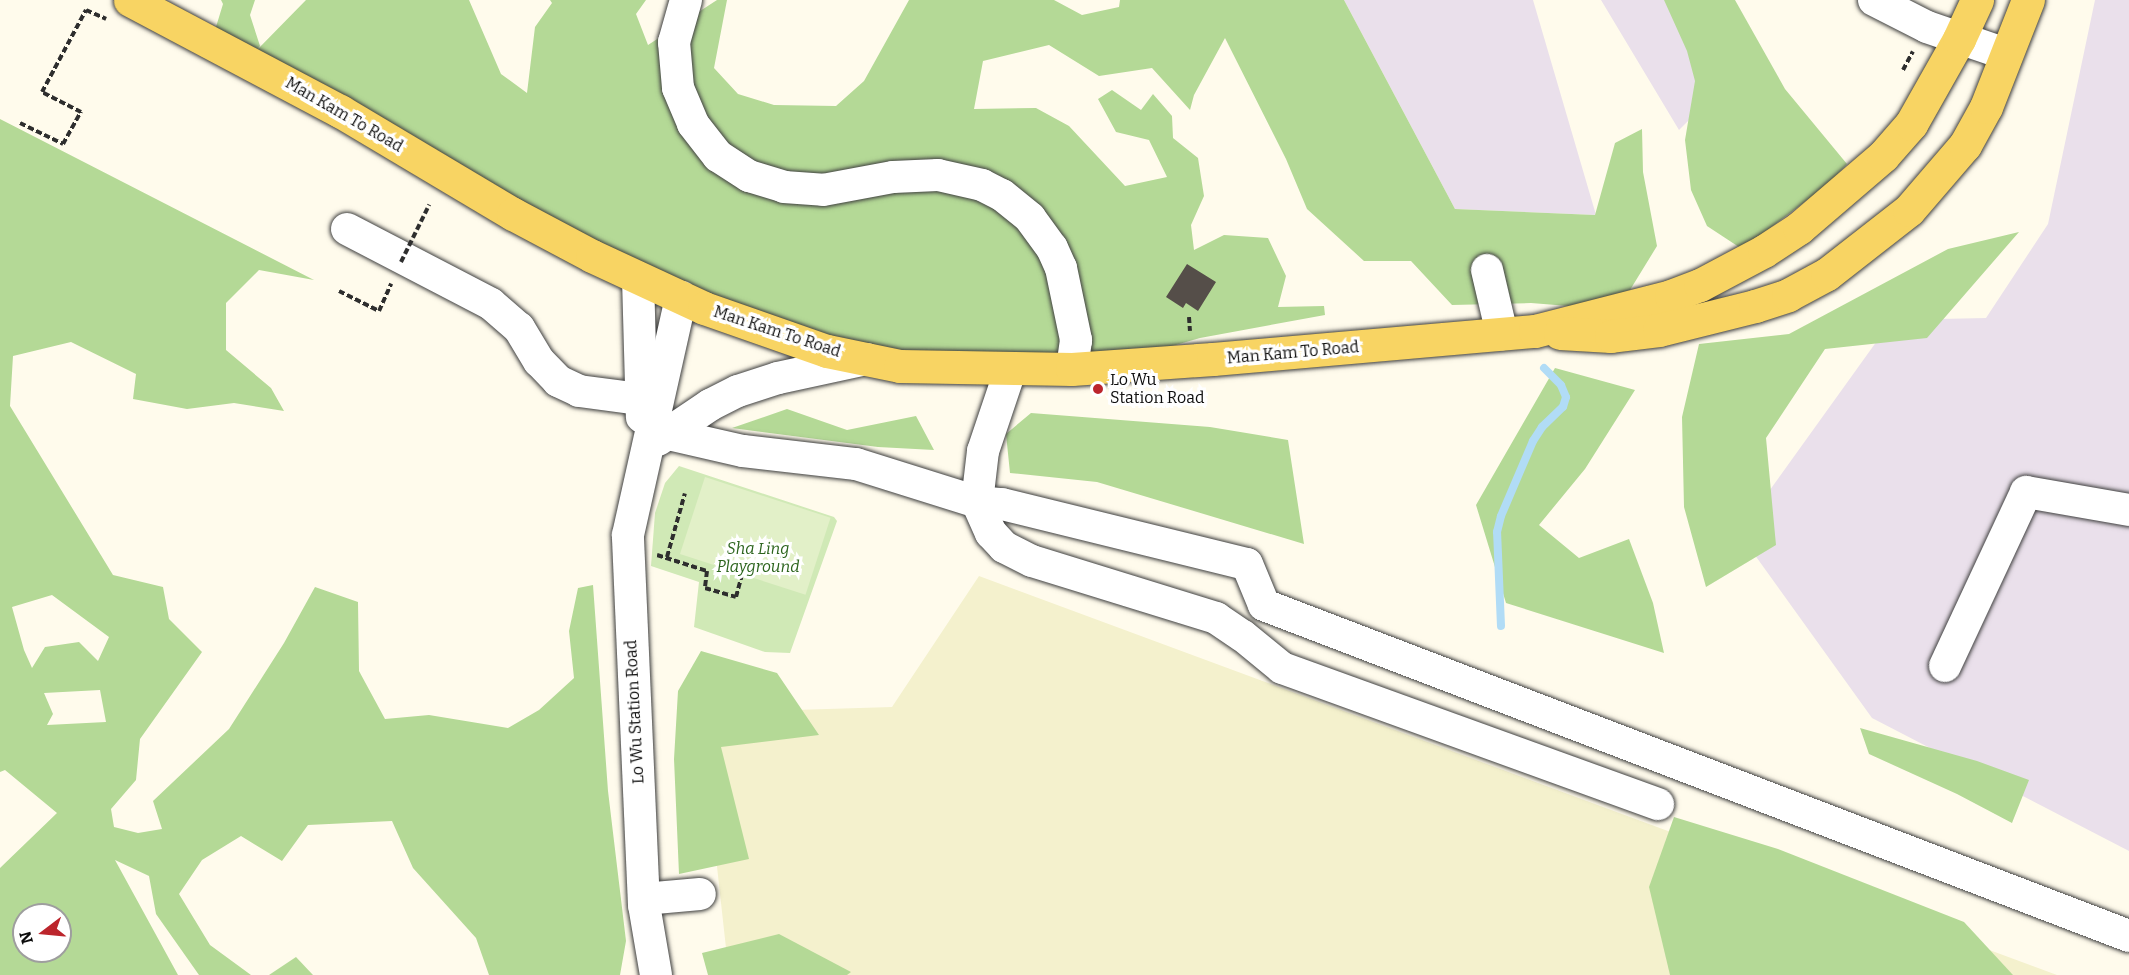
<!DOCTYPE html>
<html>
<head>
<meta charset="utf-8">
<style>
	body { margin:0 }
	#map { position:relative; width:2129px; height:975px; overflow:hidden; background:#fffbec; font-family:Bitter,serif }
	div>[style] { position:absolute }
	.industrial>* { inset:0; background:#eae0eb }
	.farmland>* { inset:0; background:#f4f1cd }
	.green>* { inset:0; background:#d0e9b6 }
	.forest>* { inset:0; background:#b4d996 }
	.pitch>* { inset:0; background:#e2f0c8; transform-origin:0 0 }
	.stream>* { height:8px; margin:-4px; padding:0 4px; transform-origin:4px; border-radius:4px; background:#b1dcf6 }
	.building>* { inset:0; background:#554e49 }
	.path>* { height:4px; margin-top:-2px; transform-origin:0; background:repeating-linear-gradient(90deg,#2e2e2e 0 6px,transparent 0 9px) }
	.roads { filter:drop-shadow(0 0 2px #3f3f3f) drop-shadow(0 0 2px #3f3f3f) }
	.minor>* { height:32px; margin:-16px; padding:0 16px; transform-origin:16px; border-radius:16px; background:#fff }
	.major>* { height:33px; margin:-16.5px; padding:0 16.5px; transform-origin:16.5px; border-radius:16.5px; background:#f8d463 }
	.path-bridge>* { height:4px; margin-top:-2px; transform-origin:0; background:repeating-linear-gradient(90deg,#2e2e2e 0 6px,transparent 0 9px) }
	.dots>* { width:16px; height:16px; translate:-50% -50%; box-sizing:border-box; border:3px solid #fff; border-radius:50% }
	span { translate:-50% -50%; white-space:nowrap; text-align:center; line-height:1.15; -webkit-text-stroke:6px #fff; paint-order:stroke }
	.street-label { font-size:16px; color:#0c0c0c }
	.poi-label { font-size:16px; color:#0c0c0c }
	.left { translate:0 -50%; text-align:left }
	.park-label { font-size:16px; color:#2c641d; font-style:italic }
	.north { position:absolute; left:12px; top:903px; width:60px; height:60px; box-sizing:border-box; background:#fff; border:2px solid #9e9e9e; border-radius:50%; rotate:254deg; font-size:16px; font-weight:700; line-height:24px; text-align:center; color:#0c0c0c }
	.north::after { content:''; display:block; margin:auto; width:21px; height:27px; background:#bc252c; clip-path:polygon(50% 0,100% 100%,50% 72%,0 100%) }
</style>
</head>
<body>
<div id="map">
	<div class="industrial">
		<i style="clip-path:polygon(1344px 0,1533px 0,1596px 215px,1455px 209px)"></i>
		<i style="clip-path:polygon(1601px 0,1678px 0,1716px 93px,1679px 130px)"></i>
		<i style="clip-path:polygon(2095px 0,2129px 0,2129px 851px,1872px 718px,1739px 533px,1892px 320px,1986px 318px,2048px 224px)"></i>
	</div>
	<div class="farmland">
		<i style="clip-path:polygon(979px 576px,2057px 975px,779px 975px,726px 948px,700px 713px,892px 707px)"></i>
	</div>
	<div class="green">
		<i style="clip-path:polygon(679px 466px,834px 517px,837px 521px,790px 653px,765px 652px,694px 627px,699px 582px,651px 566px,655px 513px,665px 483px)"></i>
	</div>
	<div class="forest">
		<i style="clip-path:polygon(221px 0,255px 0,250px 15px,260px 46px,257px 50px,306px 0,469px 0,501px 74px,527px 93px,535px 27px,552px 3px,550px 0,646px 0,636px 14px,648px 45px,717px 0,727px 0,714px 68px,738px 94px,774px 105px,836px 106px,864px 81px,909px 0,1054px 0,1082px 15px,1119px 7px,1120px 0,1344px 0,1455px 209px,1595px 215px,1615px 143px,1642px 129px,1643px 172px,1657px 246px,1630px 290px,1581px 307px,1531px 303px,1452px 305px,1411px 261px,1364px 261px,1307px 209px,1286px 159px,1225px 38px,1194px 95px,1190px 110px,1152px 68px,1099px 76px,1049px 45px,983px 61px,974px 109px,1036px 108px,1069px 126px,1125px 186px,1167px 177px,1149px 140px,1116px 132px,1098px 99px,1112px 90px,1141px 110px,1153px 94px,1172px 116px,1173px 138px,1198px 158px,1204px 196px,1191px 225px,1194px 250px,1224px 235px,1268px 238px,1286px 276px,1278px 307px,1324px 306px,1325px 315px,1200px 338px,1099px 367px,920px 366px,795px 340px,520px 202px,212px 40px,223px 4px)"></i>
		<i style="clip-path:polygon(1664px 0,1735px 0,1785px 89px,1847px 164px,1827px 185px,1742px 249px,1707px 226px,1691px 190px,1685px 140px,1695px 81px,1687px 51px)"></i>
		<i style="clip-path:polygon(evenodd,0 119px,314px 280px,259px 270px,226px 303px,226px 350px,271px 388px,284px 411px,234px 403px,187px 409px,133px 399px,136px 374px,71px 342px,13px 356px,10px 406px,113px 575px,163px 587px,169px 619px,202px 652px,140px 739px,136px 780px,111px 809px,114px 827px,138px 833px,162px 829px,153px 801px,229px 729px,284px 643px,315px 587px,358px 602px,359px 671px,385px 719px,429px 715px,508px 728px,539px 710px,574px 678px,569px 631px,578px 588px,593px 585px,608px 791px,626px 941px,620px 975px,489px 975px,476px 938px,413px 868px,392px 821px,308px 825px,282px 861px,241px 836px,202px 860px,179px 894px,210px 945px,251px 975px,199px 975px,156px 914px,149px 876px,115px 860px,178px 975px,0 975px,0 868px,57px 813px,5px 770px,0 772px,0 119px,52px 595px,109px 637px,98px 661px,79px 642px,45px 647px,32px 668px,24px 650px,12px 607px,52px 595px,0 119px,100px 690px,106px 722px,47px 725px,53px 714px,44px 693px,100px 690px,0 119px,24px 915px,60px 915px,60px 951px,24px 951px,24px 915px)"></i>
		<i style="clip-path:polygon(2019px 232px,1927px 338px,1825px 349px,1766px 438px,1776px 545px,1706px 587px,1684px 507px,1682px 417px,1699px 344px,1789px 334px,1948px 249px)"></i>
		<i style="clip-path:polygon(1555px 368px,1635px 390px,1585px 469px,1539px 525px,1579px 558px,1629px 539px,1653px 603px,1664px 653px,1506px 603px,1476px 505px)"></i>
		<i style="clip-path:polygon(787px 409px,847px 430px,916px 416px,934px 450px,878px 447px,732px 428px)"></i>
		<i style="clip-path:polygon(1031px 413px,1210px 427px,1288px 440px,1304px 544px,1097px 482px,1010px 473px,1006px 434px)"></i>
		<i style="clip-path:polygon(701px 651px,777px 673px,819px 735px,721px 747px,749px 859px,679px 874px,674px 759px,678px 691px)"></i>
		<i style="clip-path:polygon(1860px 728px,1977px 761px,2029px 780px,2012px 823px,1957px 794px,1869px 754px)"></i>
		<i style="clip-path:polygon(1674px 817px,1778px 849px,1964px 922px,2013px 975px,1670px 975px,1649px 887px)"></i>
		<i style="clip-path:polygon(779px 934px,851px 972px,847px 975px,708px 975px,702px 953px)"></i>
		<i style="clip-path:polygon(296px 957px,313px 975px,269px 975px)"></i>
	</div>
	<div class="pitch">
		<i style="left:705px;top:477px;width:132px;height:81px;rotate:18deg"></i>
	</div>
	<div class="stream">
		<i style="left:1501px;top:626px;width:94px;rotate:-92.4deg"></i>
		<i style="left:1497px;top:532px;width:16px;rotate:-76deg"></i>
		<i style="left:1501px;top:516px;width:82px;rotate:-66.9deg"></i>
		<i style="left:1533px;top:441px;width:17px;rotate:-57deg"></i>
		<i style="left:1542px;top:427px;width:29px;rotate:-44deg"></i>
		<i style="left:1563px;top:407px;width:10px;rotate:-73deg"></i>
		<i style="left:1566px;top:397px;width:13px;rotate:-113deg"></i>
		<i style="left:1561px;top:385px;width:24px;rotate:-135deg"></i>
	</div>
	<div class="building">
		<i style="clip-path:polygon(1187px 264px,1216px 282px,1198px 311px,1186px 303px,1183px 308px,1166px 297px)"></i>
	</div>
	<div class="path">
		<i style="left:1903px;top:70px;width:21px;rotate:-62deg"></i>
		<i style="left:20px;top:123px;width:48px;rotate:26deg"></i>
		<i style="left:63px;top:144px;width:37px;rotate:-61deg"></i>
		<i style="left:81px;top:112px;width:44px;rotate:-152.9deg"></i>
		<i style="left:42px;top:92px;width:93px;rotate:-61.8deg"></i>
		<i style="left:86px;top:10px;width:22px;rotate:24deg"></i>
		<i style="left:339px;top:291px;width:45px;rotate:26.6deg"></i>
		<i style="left:379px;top:311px;width:30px;rotate:-66deg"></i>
		<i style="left:1189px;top:317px;width:14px;rotate:86deg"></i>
		<i style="left:657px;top:555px;width:52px;rotate:17.7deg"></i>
		<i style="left:707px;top:571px;width:17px;rotate:97deg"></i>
		<i style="left:705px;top:588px;width:32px;rotate:16deg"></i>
		<i style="left:736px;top:597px;width:23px;rotate:-75deg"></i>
		<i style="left:667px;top:557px;width:66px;rotate:-74.3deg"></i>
	</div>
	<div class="roads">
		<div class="minor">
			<i style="left:686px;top:0;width:44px;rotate:105.9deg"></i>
			<i style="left:674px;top:42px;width:46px;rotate:85deg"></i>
			<i style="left:678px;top:88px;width:39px;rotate:67deg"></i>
			<i style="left:693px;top:124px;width:41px;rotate:52deg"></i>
			<i style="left:718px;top:156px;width:37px;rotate:33deg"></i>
			<i style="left:749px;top:176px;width:37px;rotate:17deg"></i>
			<i style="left:784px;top:187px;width:39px;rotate:4deg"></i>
			<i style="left:823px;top:190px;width:71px;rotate:-10.5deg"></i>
			<i style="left:893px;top:177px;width:45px;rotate:-2.5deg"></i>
			<i style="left:938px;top:175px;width:45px;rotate:12.8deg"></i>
			<i style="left:982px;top:185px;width:22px;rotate:27deg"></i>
			<i style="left:1002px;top:195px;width:36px;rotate:39deg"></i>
			<i style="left:1030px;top:218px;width:37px;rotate:54deg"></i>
			<i style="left:1052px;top:248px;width:22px;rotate:66deg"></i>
			<i style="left:1061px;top:268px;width:74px;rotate:78.2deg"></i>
			<i style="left:1076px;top:340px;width:29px;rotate:98deg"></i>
			<i style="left:1874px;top:0;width:59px;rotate:27deg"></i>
			<i style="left:1927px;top:27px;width:83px;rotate:18.9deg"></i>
			<i style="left:347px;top:229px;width:162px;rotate:27.5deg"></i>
			<i style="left:491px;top:304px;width:37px;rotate:41deg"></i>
			<i style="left:519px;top:328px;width:39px;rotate:59deg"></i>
			<i style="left:539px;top:361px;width:28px;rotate:46deg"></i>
			<i style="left:558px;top:381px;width:23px;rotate:25deg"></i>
			<i style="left:579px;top:391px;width:62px;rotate:7.5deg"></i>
			<i style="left:1487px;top:270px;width:66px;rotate:76.8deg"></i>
			<i style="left:638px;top:278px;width:139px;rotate:88.4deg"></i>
			<i style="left:1011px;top:368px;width:88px;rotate:108.6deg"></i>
			<i style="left:983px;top:451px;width:51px;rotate:96.7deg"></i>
			<i style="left:977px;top:502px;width:34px;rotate:66deg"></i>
			<i style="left:991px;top:533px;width:19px;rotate:47deg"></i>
			<i style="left:1004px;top:547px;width:31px;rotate:27deg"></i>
			<i style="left:1032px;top:561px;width:193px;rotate:17.2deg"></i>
			<i style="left:1216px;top:618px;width:32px;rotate:34deg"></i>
			<i style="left:1243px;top:636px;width:50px;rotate:39.4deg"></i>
			<i style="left:1282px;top:668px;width:400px;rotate:19.9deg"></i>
			<i style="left:668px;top:434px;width:77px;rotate:12.8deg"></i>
			<i style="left:743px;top:451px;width:114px;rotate:6.6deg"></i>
			<i style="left:856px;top:464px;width:127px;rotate:17.4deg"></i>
			<i style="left:977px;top:502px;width:25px;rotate:5deg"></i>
			<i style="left:1002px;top:504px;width:252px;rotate:13.8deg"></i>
			<i style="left:1247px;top:564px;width:44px;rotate:67.5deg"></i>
			<i style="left:1264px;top:605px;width:926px;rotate:20.94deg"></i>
			<i style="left:658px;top:440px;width:63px;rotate:-33.9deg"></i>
			<i style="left:710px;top:405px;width:31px;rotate:-27deg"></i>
			<i style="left:738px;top:391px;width:42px;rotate:-18deg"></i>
			<i style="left:778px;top:378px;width:91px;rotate:-12.1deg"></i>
			<i style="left:1945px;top:666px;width:192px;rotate:-65deg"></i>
			<i style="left:2026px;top:492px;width:105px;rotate:9.9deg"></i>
			<i style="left:644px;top:899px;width:56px;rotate:-5.1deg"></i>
			<i style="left:656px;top:975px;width:71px;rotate:-99.7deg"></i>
			<i style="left:644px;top:905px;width:370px;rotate:-92.5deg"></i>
			<i style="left:628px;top:535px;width:244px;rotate:-77.4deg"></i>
		</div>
		<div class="major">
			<i style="left:130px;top:0;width:238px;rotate:27.9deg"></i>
			<i style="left:340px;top:111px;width:201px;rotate:30.8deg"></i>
			<i style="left:513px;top:214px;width:89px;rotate:28deg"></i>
			<i style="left:592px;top:256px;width:123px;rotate:24.9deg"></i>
			<i style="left:704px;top:308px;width:130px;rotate:19.3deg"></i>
			<i style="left:827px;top:351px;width:75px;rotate:11.6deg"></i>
			<i style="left:900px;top:366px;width:172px;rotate:1deg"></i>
			<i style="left:1072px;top:369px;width:141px;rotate:-4.1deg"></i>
			<i style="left:1213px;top:359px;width:323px;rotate:-5deg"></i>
			<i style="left:1535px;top:331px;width:140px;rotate:-14.4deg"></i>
			<i style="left:1671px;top:296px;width:31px;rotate:-21deg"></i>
			<i style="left:1700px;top:285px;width:72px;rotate:-28deg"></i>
			<i style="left:1764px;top:251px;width:42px;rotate:-33.3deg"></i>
			<i style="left:1799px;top:228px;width:111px;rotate:-40.6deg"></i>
			<i style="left:1883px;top:156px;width:43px;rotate:-48.8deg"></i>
			<i style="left:1911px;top:124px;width:98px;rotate:-60.5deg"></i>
			<i style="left:1959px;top:39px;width:43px;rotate:-65.2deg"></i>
			<i style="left:1560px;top:333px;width:51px;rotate:3.4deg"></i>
			<i style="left:1611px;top:336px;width:48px;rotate:-7.1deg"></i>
			<i style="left:1659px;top:330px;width:99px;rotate:-14deg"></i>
			<i style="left:1755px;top:306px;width:35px;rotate:-18deg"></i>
			<i style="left:1788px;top:295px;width:44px;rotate:-28.3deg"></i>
			<i style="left:1827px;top:274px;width:104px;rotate:-38deg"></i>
			<i style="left:1909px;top:210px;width:86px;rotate:-49.3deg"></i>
			<i style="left:1965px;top:145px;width:43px;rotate:-61.1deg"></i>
			<i style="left:1986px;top:107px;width:115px;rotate:-68.6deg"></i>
		</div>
	</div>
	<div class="path-bridge">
		<i style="left:401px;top:262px;width:64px;rotate:-63.8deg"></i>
	</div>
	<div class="dots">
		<i style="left:1098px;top:389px;background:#bc252c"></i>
	</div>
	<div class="street-label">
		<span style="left:344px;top:115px;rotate:30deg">Man Kam To Road</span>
		<span style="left:777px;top:332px;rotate:18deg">Man Kam To Road</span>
		<span style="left:1293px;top:353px;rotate:-5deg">Man Kam To Road</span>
		<span style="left:635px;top:712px;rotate:-93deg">Lo Wu Station Road</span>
	</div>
	<div class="poi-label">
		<span class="left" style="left:1110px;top:389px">Lo Wu<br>Station Road</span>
	</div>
	<div class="park-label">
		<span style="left:758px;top:558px">Sha Ling<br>Playground</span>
	</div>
	<div class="north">N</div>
</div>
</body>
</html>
